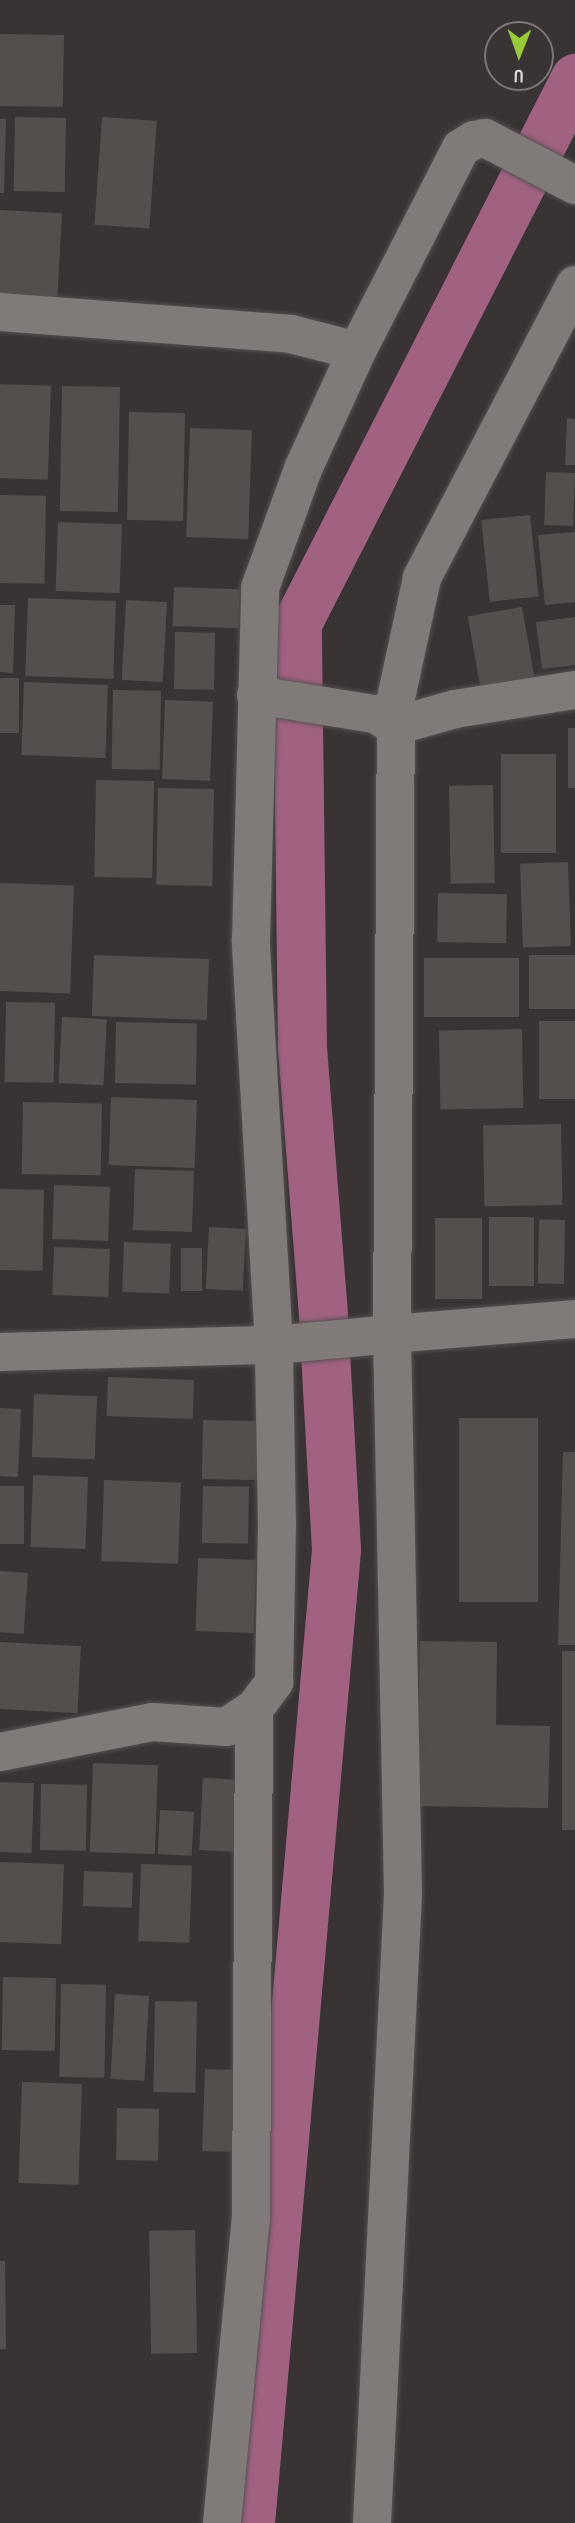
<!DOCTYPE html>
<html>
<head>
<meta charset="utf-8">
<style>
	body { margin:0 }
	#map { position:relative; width:575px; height:2523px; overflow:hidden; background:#393433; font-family:"Sofia Sans Condensed",sans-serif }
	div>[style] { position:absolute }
	.canal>* { height:49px; margin:-24.5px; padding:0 24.5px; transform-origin:24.5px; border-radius:24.5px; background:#a16282 }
	.building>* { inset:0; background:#544f4c; transform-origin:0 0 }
	.roads { filter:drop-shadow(0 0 2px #555050) drop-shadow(0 0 2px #555050) }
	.minor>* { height:38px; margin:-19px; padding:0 19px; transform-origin:19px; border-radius:19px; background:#807a79 }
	span { translate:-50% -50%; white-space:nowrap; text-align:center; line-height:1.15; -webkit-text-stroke:7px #393433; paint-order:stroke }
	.north { position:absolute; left:484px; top:21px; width:70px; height:70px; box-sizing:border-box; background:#393433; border:2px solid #7a7675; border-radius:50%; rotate:181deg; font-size:19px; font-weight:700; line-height:28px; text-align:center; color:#dcd9d8 }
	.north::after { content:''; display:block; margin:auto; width:24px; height:32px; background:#98cb37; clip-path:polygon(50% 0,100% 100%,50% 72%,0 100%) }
</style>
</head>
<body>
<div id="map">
	<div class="canal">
		<i style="left:250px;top:2523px;width:978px;rotate:-84.95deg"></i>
		<i style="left:336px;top:1549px;width:247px;rotate:-93.2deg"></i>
		<i style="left:322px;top:1302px;width:253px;rotate:-94.5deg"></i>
		<i style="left:302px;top:1050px;width:427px;rotate:-90.7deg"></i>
		<i style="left:297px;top:623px;width:612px;rotate:-62.97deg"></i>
	</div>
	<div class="building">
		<i style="left:0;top:34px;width:64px;height:72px;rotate:1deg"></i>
		<i style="left:15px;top:117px;width:51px;height:74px;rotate:1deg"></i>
		<i style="left:102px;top:117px;width:55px;height:108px;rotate:4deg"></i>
		<i style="clip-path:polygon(0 119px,6px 119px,4px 193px,0 193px)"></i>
		<i style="left:0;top:210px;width:62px;height:90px;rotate:3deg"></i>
		<i style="left:0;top:384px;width:51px;height:94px;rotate:2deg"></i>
		<i style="left:62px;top:386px;width:58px;height:125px;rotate:1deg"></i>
		<i style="left:129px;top:412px;width:56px;height:108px;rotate:1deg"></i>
		<i style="clip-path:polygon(567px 418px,575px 419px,575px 465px,565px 465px)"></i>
		<i style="left:190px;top:428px;width:62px;height:109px;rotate:2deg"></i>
		<i style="left:546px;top:472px;width:29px;height:53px;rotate:2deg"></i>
		<i style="left:0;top:495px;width:46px;height:88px;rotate:1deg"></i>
		<i style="left:530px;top:515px;width:82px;height:49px;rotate:84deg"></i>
		<i style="left:58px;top:522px;width:64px;height:69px;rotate:2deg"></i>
		<i style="clip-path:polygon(575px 532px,575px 602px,545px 605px,538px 535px)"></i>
		<i style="left:174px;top:587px;width:66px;height:39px;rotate:2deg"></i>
		<i style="left:28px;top:598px;width:88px;height:78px;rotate:2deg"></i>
		<i style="left:126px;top:600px;width:41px;height:80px;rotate:3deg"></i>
		<i style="clip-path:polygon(0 605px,15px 605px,13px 673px,0 672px)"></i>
		<i style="left:522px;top:607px;width:73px;height:55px;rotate:80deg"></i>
		<i style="clip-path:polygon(575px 617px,575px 665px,542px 669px,536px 622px)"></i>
		<i style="left:175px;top:632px;width:40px;height:57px;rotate:1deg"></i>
		<i style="left:0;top:678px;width:19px;height:55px"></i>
		<i style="left:24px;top:682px;width:84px;height:73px;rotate:2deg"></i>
		<i style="left:113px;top:690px;width:48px;height:79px;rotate:1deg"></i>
		<i style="left:165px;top:700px;width:48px;height:79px;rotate:2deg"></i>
		<i style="left:568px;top:728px;width:7px;height:60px"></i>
		<i style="left:501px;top:754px;width:55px;height:99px"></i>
		<i style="left:96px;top:780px;width:58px;height:97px;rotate:1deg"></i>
		<i style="left:493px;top:785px;width:98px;height:44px;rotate:89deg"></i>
		<i style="left:158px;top:788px;width:56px;height:97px;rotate:1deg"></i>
		<i style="left:568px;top:862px;width:84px;height:48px;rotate:88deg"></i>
		<i style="left:0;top:883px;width:74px;height:108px;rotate:2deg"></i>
		<i style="left:438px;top:893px;width:69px;height:49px;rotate:1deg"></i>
		<i style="left:94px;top:955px;width:115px;height:61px;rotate:2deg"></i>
		<i style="left:529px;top:955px;width:46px;height:54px"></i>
		<i style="left:424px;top:958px;width:95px;height:59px"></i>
		<i style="left:6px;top:1002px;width:49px;height:80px;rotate:1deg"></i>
		<i style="left:62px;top:1017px;width:45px;height:66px;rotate:3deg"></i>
		<i style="left:539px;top:1021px;width:36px;height:78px"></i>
		<i style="left:116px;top:1022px;width:81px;height:61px;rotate:1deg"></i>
		<i style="left:522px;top:1029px;width:79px;height:83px;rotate:89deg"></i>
		<i style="left:111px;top:1097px;width:86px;height:68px;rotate:2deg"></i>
		<i style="left:23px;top:1102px;width:79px;height:72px;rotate:1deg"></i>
		<i style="left:561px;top:1124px;width:81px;height:78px;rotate:89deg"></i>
		<i style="left:135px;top:1169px;width:59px;height:61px;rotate:2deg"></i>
		<i style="left:54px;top:1185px;width:56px;height:54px;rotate:2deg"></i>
		<i style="left:0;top:1189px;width:44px;height:81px;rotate:1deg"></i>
		<i style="left:489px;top:1217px;width:45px;height:69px"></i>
		<i style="left:435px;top:1218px;width:47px;height:81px"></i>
		<i style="left:565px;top:1220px;width:64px;height:26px;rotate:91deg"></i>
		<i style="left:209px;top:1227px;width:37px;height:62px;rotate:3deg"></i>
		<i style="left:124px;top:1242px;width:47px;height:50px;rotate:2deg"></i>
		<i style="left:54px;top:1247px;width:56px;height:48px;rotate:2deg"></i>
		<i style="left:181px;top:1248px;width:21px;height:43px"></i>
		<i style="left:108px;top:1377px;width:86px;height:39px;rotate:2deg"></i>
		<i style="left:34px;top:1394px;width:63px;height:63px;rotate:2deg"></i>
		<i style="clip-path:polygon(0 1408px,21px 1409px,18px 1477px,0 1476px)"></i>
		<i style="left:459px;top:1418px;width:79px;height:184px"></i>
		<i style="left:203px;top:1420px;width:61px;height:59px;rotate:1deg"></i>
		<i style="clip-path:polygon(563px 1452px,575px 1452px,575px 1645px,558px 1645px)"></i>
		<i style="left:33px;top:1475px;width:55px;height:72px;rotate:2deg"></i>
		<i style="left:104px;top:1480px;width:77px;height:81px;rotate:2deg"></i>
		<i style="left:0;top:1486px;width:24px;height:58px"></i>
		<i style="left:203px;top:1486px;width:46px;height:57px;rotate:1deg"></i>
		<i style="left:198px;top:1558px;width:58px;height:73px;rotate:2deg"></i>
		<i style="left:0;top:1571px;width:28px;height:61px;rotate:4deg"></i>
		<i style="clip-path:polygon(420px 1641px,497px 1642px,496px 1725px,550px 1726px,548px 1808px,418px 1806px)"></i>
		<i style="left:0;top:1642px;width:81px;height:67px;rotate:3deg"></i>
		<i style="left:562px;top:1651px;width:13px;height:179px"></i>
		<i style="left:93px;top:1763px;width:65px;height:89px;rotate:2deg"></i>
		<i style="left:203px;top:1778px;width:41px;height:72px;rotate:3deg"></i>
		<i style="left:0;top:1782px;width:34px;height:70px;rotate:2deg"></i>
		<i style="left:41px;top:1784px;width:46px;height:66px;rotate:1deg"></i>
		<i style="left:160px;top:1810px;width:34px;height:44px;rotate:3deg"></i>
		<i style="left:0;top:1862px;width:64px;height:80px;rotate:2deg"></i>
		<i style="left:141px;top:1864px;width:51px;height:77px;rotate:2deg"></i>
		<i style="left:84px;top:1871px;width:49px;height:35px;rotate:2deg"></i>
		<i style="left:3px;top:1977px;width:53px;height:73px;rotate:1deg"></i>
		<i style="left:61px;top:1984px;width:45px;height:93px;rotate:1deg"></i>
		<i style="left:115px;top:1994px;width:34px;height:85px;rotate:3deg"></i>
		<i style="left:155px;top:2001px;width:42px;height:91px;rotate:1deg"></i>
		<i style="left:205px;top:2069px;width:37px;height:82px;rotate:2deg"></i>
		<i style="left:22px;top:2082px;width:60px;height:101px;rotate:2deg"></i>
		<i style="left:117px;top:2108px;width:42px;height:52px;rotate:1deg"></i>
		<i style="left:195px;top:2230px;width:123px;height:46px;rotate:89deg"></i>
		<i style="clip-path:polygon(0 2261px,5px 2261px,6px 2349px,0 2349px)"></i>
	</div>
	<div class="roads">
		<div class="minor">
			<i style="left:575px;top:285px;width:331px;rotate:117.6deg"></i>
			<i style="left:422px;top:578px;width:123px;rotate:102.2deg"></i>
			<i style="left:396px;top:698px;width:636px;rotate:90.36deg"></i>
			<i style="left:392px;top:1334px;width:184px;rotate:-4.7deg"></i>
			<i style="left:0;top:312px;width:292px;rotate:4.3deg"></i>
			<i style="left:291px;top:334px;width:68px;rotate:14.4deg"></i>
			<i style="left:256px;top:695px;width:121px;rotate:9.1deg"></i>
			<i style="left:375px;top:714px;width:23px;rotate:31deg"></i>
			<i style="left:395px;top:726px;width:62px;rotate:-15.8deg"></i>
			<i style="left:455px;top:709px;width:121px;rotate:-9deg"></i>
			<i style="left:0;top:1352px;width:274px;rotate:-1.5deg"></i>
			<i style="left:274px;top:1345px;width:119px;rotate:-5.3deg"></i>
			<i style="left:392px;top:1334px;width:560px;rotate:88.87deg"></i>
			<i style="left:403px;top:1894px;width:630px;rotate:92.82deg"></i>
			<i style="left:0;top:1752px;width:156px;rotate:-11.1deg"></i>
			<i style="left:153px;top:1722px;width:73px;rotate:3.9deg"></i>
			<i style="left:226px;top:1727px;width:33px;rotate:-33deg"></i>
			<i style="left:254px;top:1709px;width:34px;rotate:-53deg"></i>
			<i style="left:274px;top:1682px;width:157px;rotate:-88.9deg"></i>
			<i style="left:277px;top:1525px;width:180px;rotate:-91deg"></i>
			<i style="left:274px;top:1345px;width:405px;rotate:-93.3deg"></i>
			<i style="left:251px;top:941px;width:353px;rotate:-88.5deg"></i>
			<i style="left:260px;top:588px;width:127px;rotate:-70.1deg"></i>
			<i style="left:303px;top:469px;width:130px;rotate:-65.4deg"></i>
			<i style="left:357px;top:351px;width:228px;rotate:-62.9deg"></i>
			<i style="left:461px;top:148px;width:15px;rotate:-32deg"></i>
			<i style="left:474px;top:140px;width:11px;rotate:-10deg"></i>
			<i style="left:485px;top:138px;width:102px;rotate:27.6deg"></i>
			<i style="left:222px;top:2523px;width:305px;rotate:-84.6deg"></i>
			<i style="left:251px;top:2219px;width:510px;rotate:-89.66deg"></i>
		</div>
	</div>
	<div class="north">U</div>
</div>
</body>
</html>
